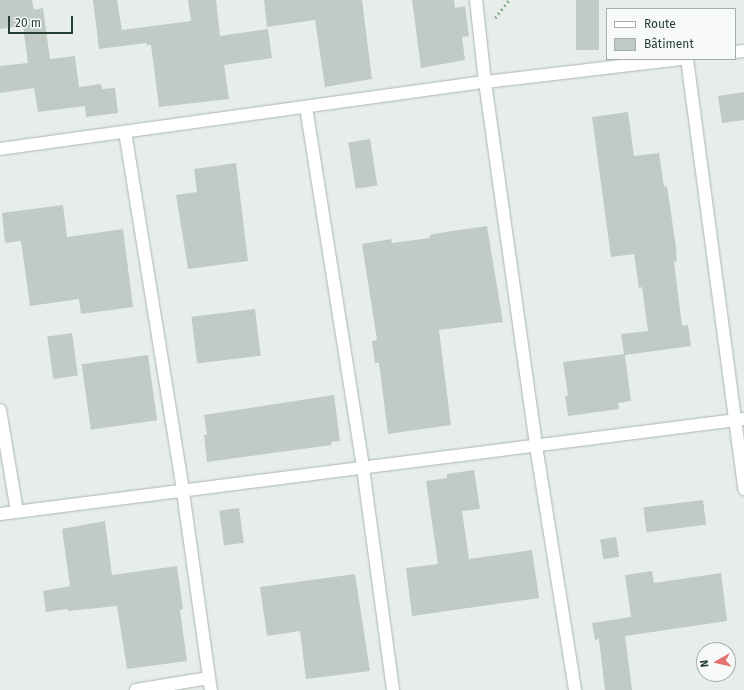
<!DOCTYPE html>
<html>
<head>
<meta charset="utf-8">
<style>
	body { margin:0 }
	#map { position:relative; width:744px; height:690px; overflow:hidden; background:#e7eee9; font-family:"Fira Sans",sans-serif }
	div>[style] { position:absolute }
	.building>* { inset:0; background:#bfcbc4; transform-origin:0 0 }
	.path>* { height:2.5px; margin-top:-1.25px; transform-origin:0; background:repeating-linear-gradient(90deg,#8bae9b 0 2px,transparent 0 5px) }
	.roads { filter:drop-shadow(0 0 1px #aab6af) drop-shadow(0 0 1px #aab6af) }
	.minor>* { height:12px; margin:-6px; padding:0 6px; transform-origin:6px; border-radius:6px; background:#fff }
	span { translate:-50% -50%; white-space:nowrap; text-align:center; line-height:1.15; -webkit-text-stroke:3px #f7faf8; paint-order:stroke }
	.legend { position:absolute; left:606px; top:8px; width:130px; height:52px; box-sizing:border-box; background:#f7faf8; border:1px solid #a4afa9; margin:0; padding:5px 7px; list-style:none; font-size:12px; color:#273f33 }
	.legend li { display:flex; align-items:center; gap:8px; height:20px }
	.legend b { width:20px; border:1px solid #a4afa9 }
	.north { position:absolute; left:696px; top:642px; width:40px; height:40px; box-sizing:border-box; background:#f7faf8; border:1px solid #a4afa9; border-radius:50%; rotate:262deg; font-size:11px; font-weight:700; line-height:16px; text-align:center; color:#273f33 }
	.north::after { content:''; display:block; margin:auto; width:14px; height:18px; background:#e4726f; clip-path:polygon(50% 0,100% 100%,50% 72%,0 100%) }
	.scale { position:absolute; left:8px; top:16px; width:65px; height:18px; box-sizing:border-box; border:2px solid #273f33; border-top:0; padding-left:5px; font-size:12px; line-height:14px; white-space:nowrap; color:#273f33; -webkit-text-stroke:3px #f7faf8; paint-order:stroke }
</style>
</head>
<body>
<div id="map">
	<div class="building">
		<i style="clip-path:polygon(0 0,32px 0,34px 10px,43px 8px,50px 59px,75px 56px,79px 87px,101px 84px,102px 89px,115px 88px,118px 113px,86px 117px,85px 106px,38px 112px,34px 88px,0 93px,0 66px,28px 63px,23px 26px,0 29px)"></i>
		<i style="clip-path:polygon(93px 0,117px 0,122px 30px,191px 21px,188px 0,216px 0,220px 36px,268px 29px,272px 58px,224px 65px,229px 99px,159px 107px,151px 45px,147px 45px,146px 43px,99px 49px)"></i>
		<i style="clip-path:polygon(264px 0,362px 0,372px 79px,325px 87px,315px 20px,267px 27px)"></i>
		<i style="clip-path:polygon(412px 0,454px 0,455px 8px,465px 6px,469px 36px,462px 37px,465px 60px,421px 68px)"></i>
		<i style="left:576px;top:0;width:23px;height:50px"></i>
		<i style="clip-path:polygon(744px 92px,744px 120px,722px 123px,718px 96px)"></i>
		<i style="clip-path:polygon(628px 112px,634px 156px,659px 153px,664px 187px,667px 186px,676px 247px,677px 261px,674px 262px,682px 326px,688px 325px,691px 346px,625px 355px,631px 401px,618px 403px,619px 409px,568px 416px,565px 396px,568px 396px,563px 362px,624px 354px,621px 334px,648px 331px,642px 287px,639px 288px,634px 254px,611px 257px,592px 117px)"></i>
		<i style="left:370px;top:139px;width:47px;height:22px;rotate:81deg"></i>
		<i style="clip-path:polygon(236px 163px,248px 261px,188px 269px,176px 195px,197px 192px,194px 169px)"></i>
		<i style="clip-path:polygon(63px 205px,67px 237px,123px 229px,133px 307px,81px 314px,79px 299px,30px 306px,21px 241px,5px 243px,2px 213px)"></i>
		<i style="clip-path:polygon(487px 226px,503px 322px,439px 330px,451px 425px,388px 434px,379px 363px,375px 363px,372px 341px,377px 340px,362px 244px,391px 239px,392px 243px,430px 238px,430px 235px,445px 232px)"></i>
		<i style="left:255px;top:309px;width:47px;height:64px;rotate:83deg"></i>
		<i style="left:72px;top:333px;width:43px;height:25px;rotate:82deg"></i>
		<i style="left:148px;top:355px;width:66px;height:67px;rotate:82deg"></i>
		<i style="clip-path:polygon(334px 395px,340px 441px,331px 442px,332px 445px,207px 462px,204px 435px,207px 435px,204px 415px)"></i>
		<i style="clip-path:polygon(474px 470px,480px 509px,462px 511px,469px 559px,532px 550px,539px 598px,412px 616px,406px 568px,438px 564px,426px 481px,447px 478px,447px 474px)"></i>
		<i style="left:703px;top:500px;width:25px;height:60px;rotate:83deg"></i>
		<i style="left:239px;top:508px;width:35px;height:20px;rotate:82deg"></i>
		<i style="clip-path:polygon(105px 521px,112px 575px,177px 566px,183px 609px,180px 610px,187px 661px,127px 669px,117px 606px,68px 611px,67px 609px,46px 612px,43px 591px,70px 586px,62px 529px)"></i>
		<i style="left:616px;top:537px;width:20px;height:16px;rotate:81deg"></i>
		<i style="clip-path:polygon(652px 571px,654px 583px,721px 573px,727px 621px,625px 636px,632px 690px,605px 690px,599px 639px,595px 640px,592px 623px,631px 617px,625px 575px)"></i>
		<i style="clip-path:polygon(355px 574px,370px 671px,306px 679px,300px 631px,267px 636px,260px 587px)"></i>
	</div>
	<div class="path">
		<i style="left:495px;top:18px;width:23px;rotate:-52deg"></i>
	</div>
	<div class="roads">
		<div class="minor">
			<i style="left:476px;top:0;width:82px;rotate:83.7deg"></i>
			<i style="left:485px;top:82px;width:368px;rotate:82deg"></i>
			<i style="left:536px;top:446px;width:247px;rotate:80.9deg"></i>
			<i style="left:735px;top:52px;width:9px;rotate:-6deg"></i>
			<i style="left:687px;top:59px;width:434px;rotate:82.4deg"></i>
			<i style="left:306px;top:107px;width:365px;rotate:81deg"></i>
			<i style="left:363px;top:468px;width:224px;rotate:82.3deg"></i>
			<i style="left:125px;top:132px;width:365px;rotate:80.8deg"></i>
			<i style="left:183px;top:492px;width:200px;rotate:82deg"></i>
			<i style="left:0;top:149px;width:490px;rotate:-7.9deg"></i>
			<i style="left:485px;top:82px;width:196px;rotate:-6.7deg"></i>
			<i style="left:0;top:410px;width:103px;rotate:80.5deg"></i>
			<i style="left:0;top:514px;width:750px;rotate:-7.28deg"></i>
			<i style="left:136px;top:690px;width:74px;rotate:-9.3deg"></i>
		</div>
	</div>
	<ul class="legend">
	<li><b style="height:5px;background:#fff"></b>Route</li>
	<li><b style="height:11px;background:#bfcbc4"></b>Bâtiment</li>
	</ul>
	<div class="north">N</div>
	<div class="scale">20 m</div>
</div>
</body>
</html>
